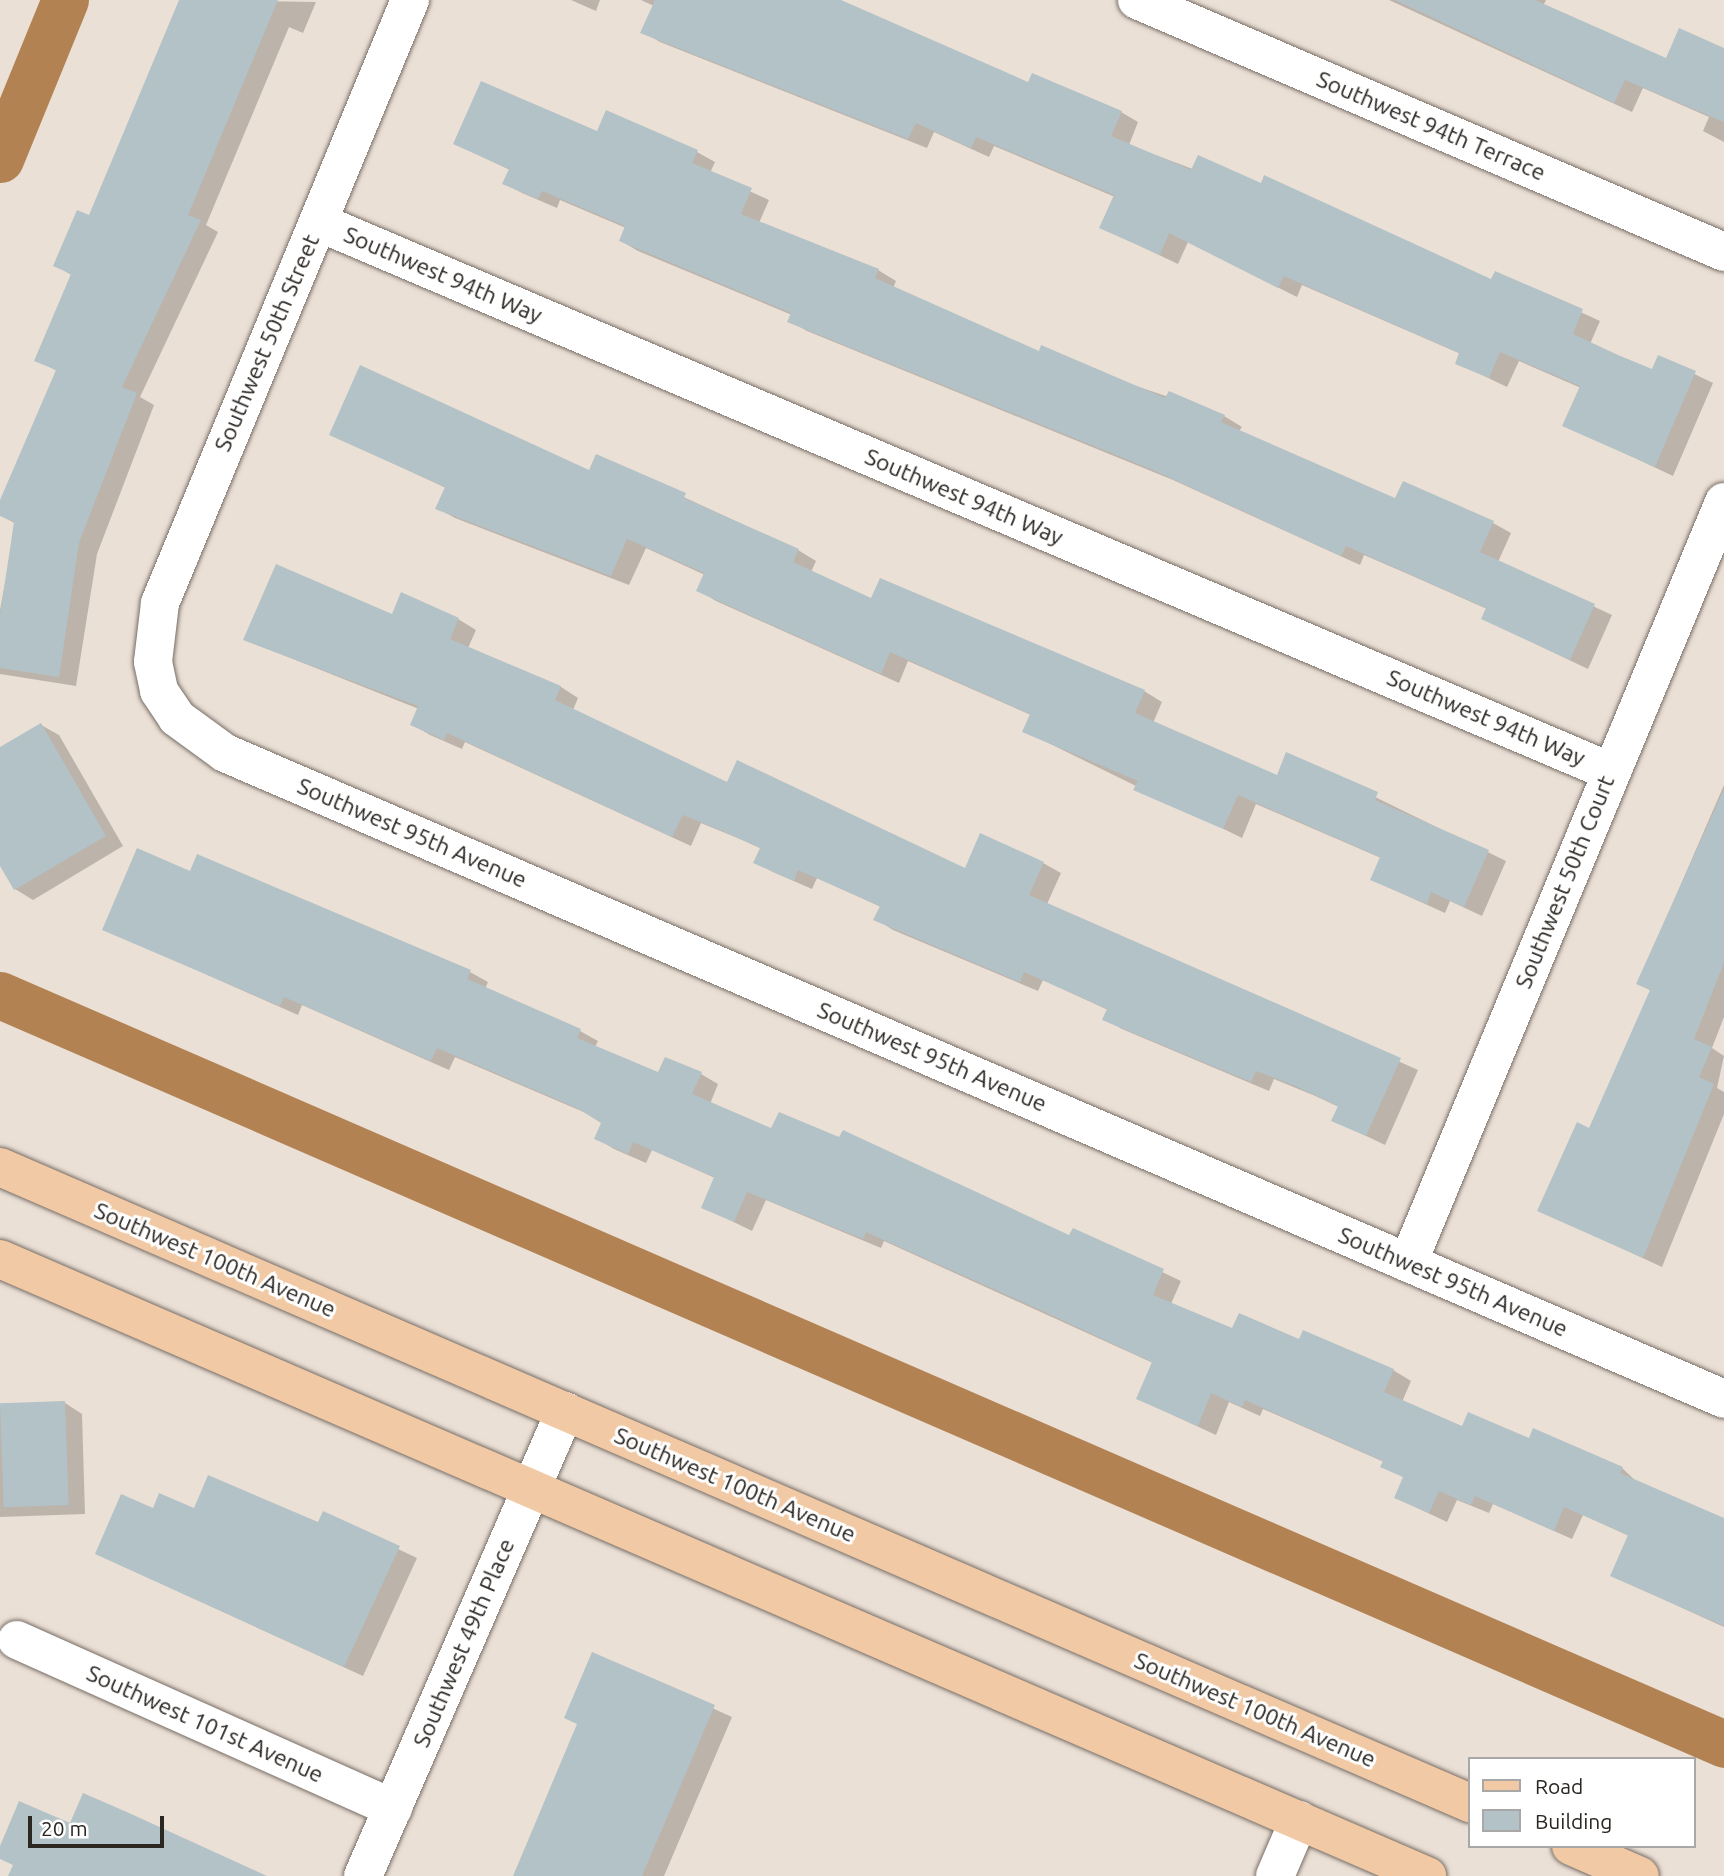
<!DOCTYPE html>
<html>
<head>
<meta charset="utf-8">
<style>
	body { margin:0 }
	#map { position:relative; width:1724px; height:1876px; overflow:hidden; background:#ebe0d6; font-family:Ubuntu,sans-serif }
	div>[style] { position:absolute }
	.shadow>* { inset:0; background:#0003 }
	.canal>* { height:47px; margin:-23.5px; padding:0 23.5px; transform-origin:23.5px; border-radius:23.5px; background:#b28253 }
	.building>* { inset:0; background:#b3c2c6; transform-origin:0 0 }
	.roads { filter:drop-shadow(0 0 2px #776d65) drop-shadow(0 0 2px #776d65) }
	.minor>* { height:38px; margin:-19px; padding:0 19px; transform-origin:19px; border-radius:19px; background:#fff }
	.major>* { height:38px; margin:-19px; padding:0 19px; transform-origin:19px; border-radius:19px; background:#f1caa5 }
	span { translate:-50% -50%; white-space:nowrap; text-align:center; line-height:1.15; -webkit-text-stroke:6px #fff; paint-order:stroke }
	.street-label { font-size:23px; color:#2a2622 }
	.legend { position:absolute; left:1468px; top:1757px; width:228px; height:91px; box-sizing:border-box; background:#fff; border:2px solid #aaa8a7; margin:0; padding:9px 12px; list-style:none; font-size:21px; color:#2a2622 }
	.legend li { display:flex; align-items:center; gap:14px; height:35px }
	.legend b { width:35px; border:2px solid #aaa8a7 }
	.scale { position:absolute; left:28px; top:1816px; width:136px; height:32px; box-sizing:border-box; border:4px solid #2a2622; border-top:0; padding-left:9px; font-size:21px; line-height:24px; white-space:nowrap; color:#2a2622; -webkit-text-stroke:5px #fff; paint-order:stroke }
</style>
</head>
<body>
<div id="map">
	<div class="shadow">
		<i style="clip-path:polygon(181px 0,316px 2px,303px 33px,289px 27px,206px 225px,218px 232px,140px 397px,154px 405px,97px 554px,76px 686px,0 674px,0 610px,16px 524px,0 515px,0 504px,57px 371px,37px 360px,73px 276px,55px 265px,90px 217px)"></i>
		<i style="clip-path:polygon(571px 0,600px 0,596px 11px)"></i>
		<i style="clip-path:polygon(641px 0,830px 0,1029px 85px,1121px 112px,1138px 122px,1129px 145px,1492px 282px,1496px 273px,1600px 321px,1590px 344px,1653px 372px,1659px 357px,1713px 383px,1673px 476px,1565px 425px,1581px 388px,1519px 361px,1507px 387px,1457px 363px,1461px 354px,1302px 285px,1297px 297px,1188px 242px,1178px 264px,1102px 228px,1115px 197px,994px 146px,989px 157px,934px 132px,927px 148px,660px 42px,643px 32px,654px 6px)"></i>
		<i style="clip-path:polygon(1389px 0,1546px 0,1543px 6px,1667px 60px,1724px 50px,1724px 142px,1703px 131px,1709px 117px,1643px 88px,1632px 112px)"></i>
		<i style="clip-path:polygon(598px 133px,697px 152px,715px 162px,710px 173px,769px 200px,759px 223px,878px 270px,896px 281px,893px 288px,1040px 353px,1224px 416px,1242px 427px,1239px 431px,1396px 500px,1493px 523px,1511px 533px,1498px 562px,1612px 615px,1588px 669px,1483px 619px,1487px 609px,1408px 574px,1364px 555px,1360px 565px,1173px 480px,807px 331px,790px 321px,792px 315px,638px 251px,621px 241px,626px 228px,560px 200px,557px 208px,522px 193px,504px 183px,510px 170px,455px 144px)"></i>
		<i style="clip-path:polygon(332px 435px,590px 473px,597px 457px,798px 550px,816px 561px,811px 572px,872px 600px,1144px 691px,1162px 702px,1153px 723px,1278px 777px,1287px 754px,1506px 861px,1482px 916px,1450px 901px,1445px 913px,1372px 880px,1381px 858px,1256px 804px,1242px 838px,1024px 731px,1031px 715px,908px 661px,899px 683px,716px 601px,698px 590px,705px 575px,646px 548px,629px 585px,455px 518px,437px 508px,446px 488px)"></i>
		<i style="clip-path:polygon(393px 616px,458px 619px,476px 630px,468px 648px,561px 687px,578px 698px,573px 710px,728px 784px,965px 871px,1043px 863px,1061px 873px,1047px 904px,1418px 1070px,1385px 1145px,1333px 1120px,1339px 1107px,1313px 1095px,1274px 1079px,1269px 1091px,1122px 1029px,1104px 1019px,1108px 1010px,1043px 980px,1038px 991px,893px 930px,876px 919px,881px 907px,817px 878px,812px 889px,773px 872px,756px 862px,762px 849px,740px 839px,701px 823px,691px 846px,465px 742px,462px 749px,430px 735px,413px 725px,419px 709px,245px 640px)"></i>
		<i style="clip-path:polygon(41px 725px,59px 735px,123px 846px,33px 900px,15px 889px,0 863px,0 749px)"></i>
		<i style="clip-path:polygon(1724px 785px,1724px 1017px,1712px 1048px,1724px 1056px,1717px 1088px,1724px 1092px,1724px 1114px,1662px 1267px,1539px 1210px,1590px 1130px,1651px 991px,1638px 983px)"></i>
		<i style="clip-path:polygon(191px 873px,470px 972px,488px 982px,485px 989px,580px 1031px,598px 1041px,595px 1047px,659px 1074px,701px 1074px,718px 1084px,710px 1104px,772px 1131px,1070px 1237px,1074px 1230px,1181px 1281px,1171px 1304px,1233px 1331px,1300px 1341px,1393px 1370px,1411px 1381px,1402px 1402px,1463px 1429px,1530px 1440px,1534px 1430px,1622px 1468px,1638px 1483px,1724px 1520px,1724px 1627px,1612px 1576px,1629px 1536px,1583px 1515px,1572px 1539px,1493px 1504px,1489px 1513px,1457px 1500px,1447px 1522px,1396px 1498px,1404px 1478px,1384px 1462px,1263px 1409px,1260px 1416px,1229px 1402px,1216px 1435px,1138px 1399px,1153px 1363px,884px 1241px,881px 1248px,766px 1200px,752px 1231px,703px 1207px,715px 1178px,652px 1150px,646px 1163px,614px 1149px,596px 1138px,603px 1122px,593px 1116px,455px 1057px,449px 1070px,302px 1005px,298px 1015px,104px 929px)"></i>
		<i style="clip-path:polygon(65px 1403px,82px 1414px,85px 1514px,0 1517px,0 1405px)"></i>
		<i style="clip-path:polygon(154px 1511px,319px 1524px,324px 1514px,417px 1558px,363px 1676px,116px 1563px)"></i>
		<i style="clip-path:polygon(593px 1654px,732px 1717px,664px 1876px,514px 1876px,579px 1724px)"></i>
	</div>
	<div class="canal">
		<i style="left:0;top:159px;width:172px;rotate:-67.8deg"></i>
		<i style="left:0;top:995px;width:1880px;rotate:23.48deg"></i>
	</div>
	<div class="building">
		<i style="clip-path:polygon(179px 0,278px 0,188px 215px,201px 220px,122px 387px,137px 393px,79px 543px,59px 677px,0 668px,0 615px,14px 522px,0 516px,0 500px,56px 370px,34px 361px,71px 274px,53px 266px,77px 210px,89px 215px)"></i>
		<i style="clip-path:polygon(655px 0,841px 0,1028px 82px,1032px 73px,1122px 111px,1111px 136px,1191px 170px,1198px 155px,1261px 183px,1264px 175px,1491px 279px,1495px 271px,1583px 309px,1573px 334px,1618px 355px,1652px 369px,1658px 355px,1696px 371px,1655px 467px,1562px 426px,1580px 386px,1500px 352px,1489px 378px,1455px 364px,1459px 353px,1284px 276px,1278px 288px,1169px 233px,1160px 255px,1099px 228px,1114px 195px,976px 137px,971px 148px,916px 123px,908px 139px,640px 33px)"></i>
		<i style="clip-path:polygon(1395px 0,1535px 0,1666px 58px,1679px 28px,1724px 48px,1724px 122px,1625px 80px,1614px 103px)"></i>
		<i style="clip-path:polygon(481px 81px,597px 131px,606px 110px,698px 150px,692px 163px,752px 188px,741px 214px,879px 269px,875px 278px,1039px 351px,1041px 345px,1165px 398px,1169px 391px,1225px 415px,1221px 422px,1395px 498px,1403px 481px,1494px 521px,1480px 552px,1595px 604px,1570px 660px,1481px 619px,1486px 608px,1346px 546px,1341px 556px,1153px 470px,787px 322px,791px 313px,619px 241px,625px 226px,542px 191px,538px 199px,502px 184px,509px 169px,453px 144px)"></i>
		<i style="clip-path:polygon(360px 365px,589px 470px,596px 454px,686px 493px,684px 498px,799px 549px,793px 562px,871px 598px,880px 578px,1145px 690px,1135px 713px,1277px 775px,1286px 752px,1378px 792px,1375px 800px,1489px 850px,1464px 907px,1431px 892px,1427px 904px,1370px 880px,1380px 857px,1238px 795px,1223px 829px,1133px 790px,1138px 781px,1022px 732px,1030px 714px,890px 652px,881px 674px,696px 591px,704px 573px,627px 539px,611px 576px,435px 509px,445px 487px,329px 435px)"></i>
		<i style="clip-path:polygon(276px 564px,392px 614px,401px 592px,459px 618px,450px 639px,561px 686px,555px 700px,727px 782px,737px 760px,965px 868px,980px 833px,1044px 862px,1029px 895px,1401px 1058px,1366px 1136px,1331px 1121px,1338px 1106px,1293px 1085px,1256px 1071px,1251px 1082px,1102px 1020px,1107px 1009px,1024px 972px,1020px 982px,873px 920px,880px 906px,798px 870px,794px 881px,753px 863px,760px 848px,720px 830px,683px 815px,672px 837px,447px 733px,444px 740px,410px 725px,418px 706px,243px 640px)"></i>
		<i style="clip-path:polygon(41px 723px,106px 836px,14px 890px,0 866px,0 747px)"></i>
		<i style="clip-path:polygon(1724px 789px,1724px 963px,1694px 1039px,1712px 1047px,1699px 1077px,1714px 1084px,1643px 1258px,1537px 1211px,1577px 1122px,1589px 1128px,1650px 990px,1636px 984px)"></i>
		<i style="clip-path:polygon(137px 848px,190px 871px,197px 854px,471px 970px,467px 979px,581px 1029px,577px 1038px,658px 1072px,665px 1057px,702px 1072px,692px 1094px,771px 1128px,779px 1112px,839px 1137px,843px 1130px,1069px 1235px,1073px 1228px,1164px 1269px,1153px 1295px,1232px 1328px,1239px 1313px,1299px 1339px,1303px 1330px,1394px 1369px,1384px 1392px,1462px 1426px,1468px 1412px,1529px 1438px,1533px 1428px,1623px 1467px,1620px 1473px,1724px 1518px,1724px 1626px,1610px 1576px,1628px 1535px,1564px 1507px,1554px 1531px,1475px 1496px,1471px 1505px,1439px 1491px,1429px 1513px,1394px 1498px,1403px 1477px,1380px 1467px,1383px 1461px,1245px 1400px,1242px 1407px,1211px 1393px,1198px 1426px,1136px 1399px,1152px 1362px,1036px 1308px,866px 1232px,863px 1239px,747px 1192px,734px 1222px,701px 1208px,714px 1177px,633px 1142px,628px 1154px,594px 1139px,601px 1123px,577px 1108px,437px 1048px,431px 1061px,284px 997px,280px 1006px,102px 930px)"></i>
		<i style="left:65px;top:1401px;width:104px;height:65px;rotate:88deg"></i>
		<i style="clip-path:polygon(208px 1475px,318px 1522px,323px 1511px,400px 1546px,344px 1667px,95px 1554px,121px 1494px,153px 1508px,159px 1493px,194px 1508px)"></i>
		<i style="clip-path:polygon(592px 1652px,715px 1705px,642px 1876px,513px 1876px,577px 1724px,564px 1718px)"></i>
		<i style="clip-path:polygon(83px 1793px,129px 1813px,267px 1876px,8px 1876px,13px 1865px,0 1859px,0 1846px,19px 1801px,70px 1823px)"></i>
	</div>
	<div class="roads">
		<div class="minor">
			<i style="left:410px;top:0;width:653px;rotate:112.52deg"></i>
			<i style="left:160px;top:603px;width:59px;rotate:96.8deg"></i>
			<i style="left:153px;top:662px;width:30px;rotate:78deg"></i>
			<i style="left:159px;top:691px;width:32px;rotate:56deg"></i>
			<i style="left:177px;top:718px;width:59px;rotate:36.1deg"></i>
			<i style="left:225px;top:753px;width:1632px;rotate:23.31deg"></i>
			<i style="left:1137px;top:0;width:639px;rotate:23.23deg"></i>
			<i style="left:318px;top:222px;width:1405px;rotate:23.04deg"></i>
			<i style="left:1408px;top:1263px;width:824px;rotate:-67.45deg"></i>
			<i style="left:17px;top:1640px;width:412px;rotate:24.1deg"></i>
			<i style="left:363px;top:1876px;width:507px;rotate:-66.52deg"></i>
			<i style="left:1275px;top:1876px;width:61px;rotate:-66.8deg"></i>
		</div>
		<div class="major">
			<i style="left:0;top:1167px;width:1602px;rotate:23.4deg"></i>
			<i style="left:0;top:1259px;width:1555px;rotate:23.38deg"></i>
			<i style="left:1571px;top:1846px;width:75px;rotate:23.5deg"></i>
		</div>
	</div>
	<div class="street-label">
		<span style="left:1431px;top:126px;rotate:23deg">Southwest 94th Terrace</span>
		<span style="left:443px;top:275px;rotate:23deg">Southwest 94th Way</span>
		<span style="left:267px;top:343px;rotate:-67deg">Southwest 50th Street</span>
		<span style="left:964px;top:497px;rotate:23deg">Southwest 94th Way</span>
		<span style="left:1486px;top:718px;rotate:23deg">Southwest 94th Way</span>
		<span style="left:412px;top:833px;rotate:23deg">Southwest 95th Avenue</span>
		<span style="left:1565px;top:882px;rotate:-68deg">Southwest 50th Court</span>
		<span style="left:932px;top:1057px;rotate:23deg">Southwest 95th Avenue</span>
		<span style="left:215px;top:1260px;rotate:23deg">Southwest 100th Avenue</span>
		<span style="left:1453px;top:1282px;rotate:23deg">Southwest 95th Avenue</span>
		<span style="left:735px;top:1485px;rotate:23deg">Southwest 100th Avenue</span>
		<span style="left:464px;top:1643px;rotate:-67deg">Southwest 49th Place</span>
		<span style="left:1255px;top:1710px;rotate:23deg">Southwest 100th Avenue</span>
		<span style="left:205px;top:1724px;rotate:24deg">Southwest 101st Avenue</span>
	</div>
	<ul class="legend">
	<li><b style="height:9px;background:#f1caa5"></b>Road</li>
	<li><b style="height:19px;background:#b3c2c6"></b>Building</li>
	</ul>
	<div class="scale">20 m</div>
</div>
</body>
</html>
